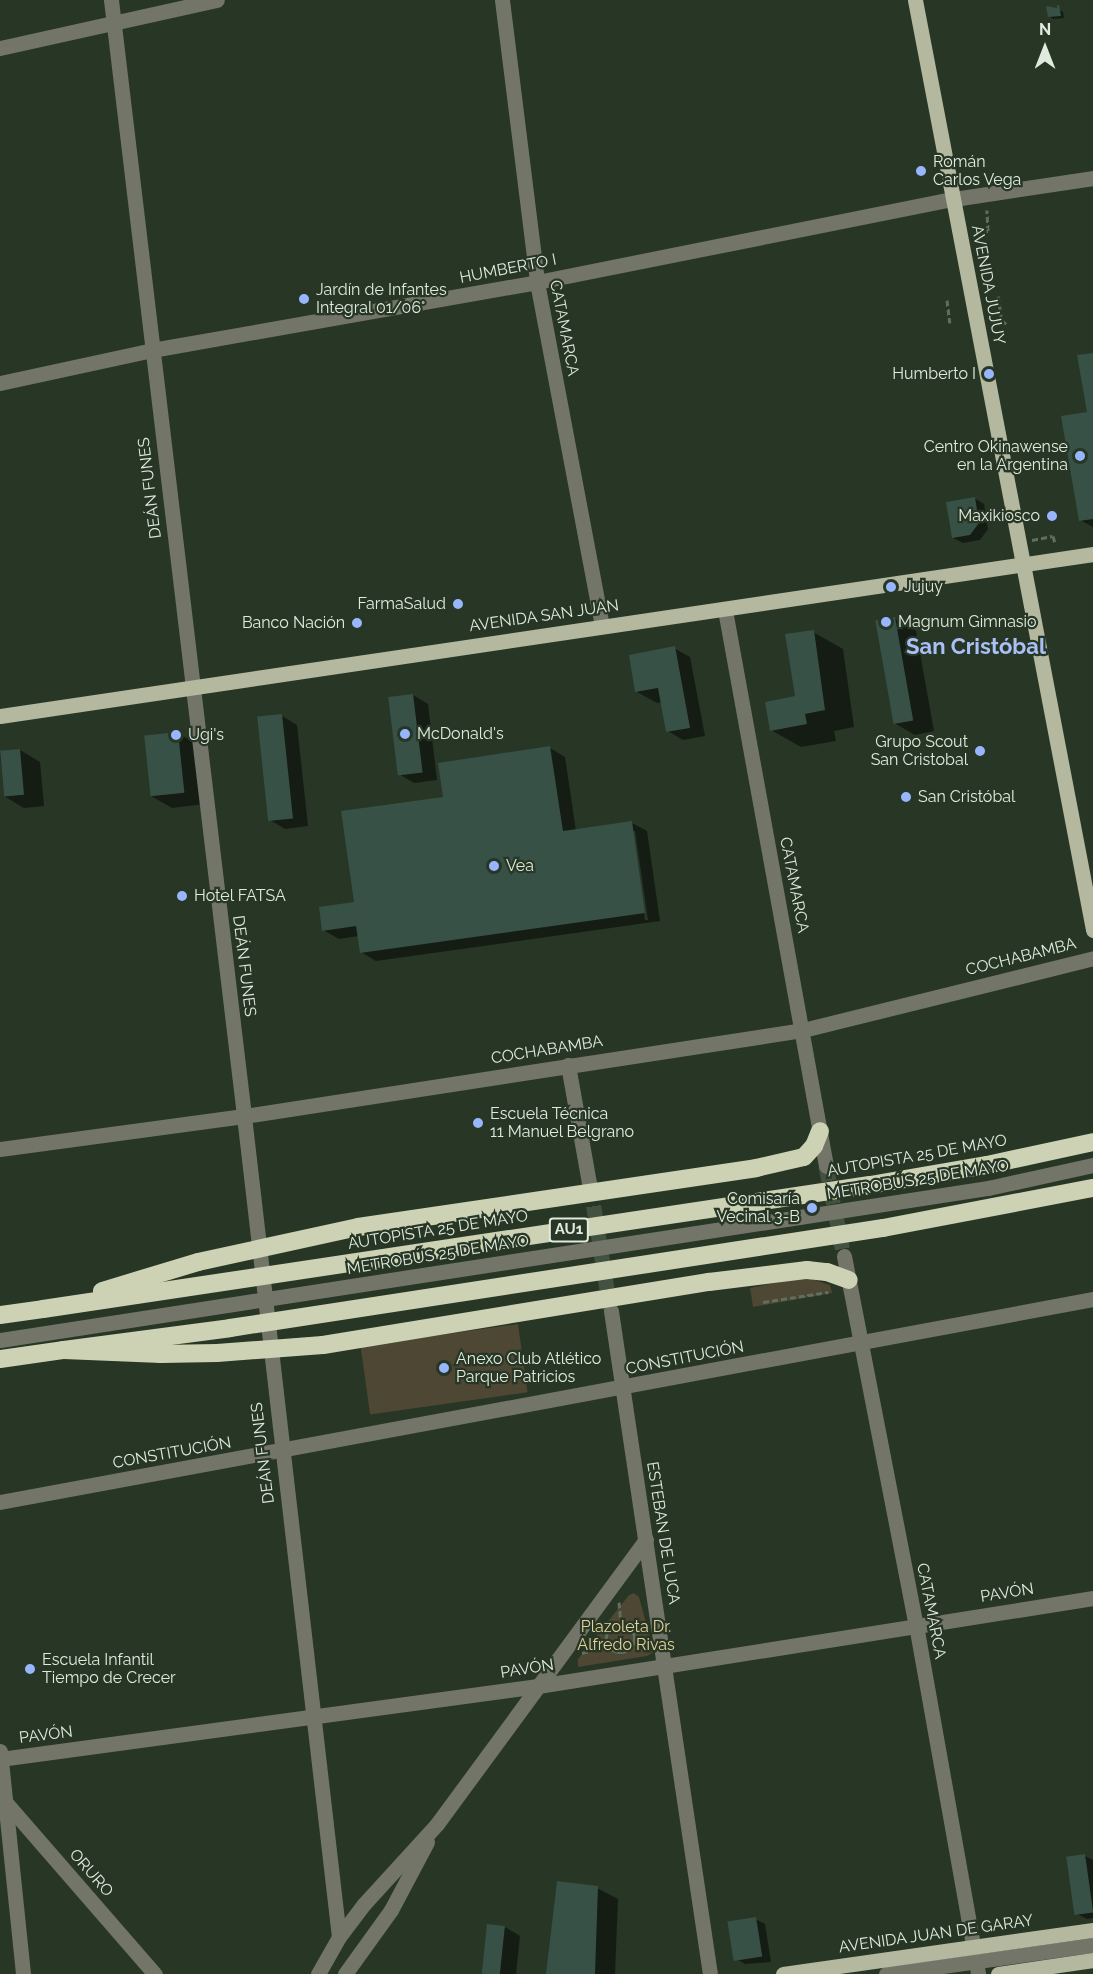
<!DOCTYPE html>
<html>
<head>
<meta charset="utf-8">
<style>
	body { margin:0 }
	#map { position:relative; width:1093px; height:1974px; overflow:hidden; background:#273625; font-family:Raleway,sans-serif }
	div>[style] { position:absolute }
	.green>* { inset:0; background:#4e4733; transform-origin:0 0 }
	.shadow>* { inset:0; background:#0007 }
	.building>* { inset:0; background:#375146; transform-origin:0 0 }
	.minor-tunnel>* { height:15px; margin-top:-7.5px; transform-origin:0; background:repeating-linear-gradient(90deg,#435141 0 15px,transparent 0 23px) }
	.path>* { height:3px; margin-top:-1.5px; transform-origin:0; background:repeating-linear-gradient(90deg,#606e5f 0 6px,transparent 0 9px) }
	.path>.ring { margin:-1.5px; padding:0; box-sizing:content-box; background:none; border:3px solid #606e5f; border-radius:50% }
	.minor>* { height:15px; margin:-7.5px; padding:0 7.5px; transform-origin:7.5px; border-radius:7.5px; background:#727568 }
	.major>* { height:15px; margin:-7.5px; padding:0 7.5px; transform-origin:7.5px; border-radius:7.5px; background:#b3b89e }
	.highway>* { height:18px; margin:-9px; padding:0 9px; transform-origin:9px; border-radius:9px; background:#ccd2b3 }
	.minor-bridge>* { height:15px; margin:-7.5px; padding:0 7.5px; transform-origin:7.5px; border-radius:7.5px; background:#727568 }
	.highway-bridge>* { height:18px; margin:-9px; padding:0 9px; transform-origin:9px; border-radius:9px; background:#ccd2b3 }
	.dots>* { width:16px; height:16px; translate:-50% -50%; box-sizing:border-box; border:3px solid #273625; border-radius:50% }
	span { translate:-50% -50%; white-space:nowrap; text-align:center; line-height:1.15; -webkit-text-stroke:4.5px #273625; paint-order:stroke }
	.shield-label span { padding:2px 4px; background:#273625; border:2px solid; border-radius:4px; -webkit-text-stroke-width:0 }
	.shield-label { font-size:15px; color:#e0eadf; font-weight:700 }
	.poi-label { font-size:16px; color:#e0eadf }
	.left { translate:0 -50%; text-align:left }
	.right { translate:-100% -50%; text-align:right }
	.street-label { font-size:16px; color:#e0eadf }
	.park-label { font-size:16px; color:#e4d29c }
	.district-label { font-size:22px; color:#a9c0f6; font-weight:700 }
	.north { position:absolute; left:1015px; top:18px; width:60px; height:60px; -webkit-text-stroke:4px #273625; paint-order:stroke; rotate:0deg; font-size:16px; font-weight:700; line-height:24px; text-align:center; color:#e0eadf }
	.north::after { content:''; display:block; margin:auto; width:21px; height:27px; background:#e0eadf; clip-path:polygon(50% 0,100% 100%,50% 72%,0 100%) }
</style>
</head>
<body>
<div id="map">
	<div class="green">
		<i style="clip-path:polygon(805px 1277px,830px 1285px,832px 1293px,753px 1307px,750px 1288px)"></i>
		<i style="left:518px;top:1324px;width:69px;height:159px;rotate:82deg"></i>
		<i style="clip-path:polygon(634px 1593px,639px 1597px,654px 1652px,647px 1656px,578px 1667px,578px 1659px,629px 1595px)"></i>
	</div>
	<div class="shadow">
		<i style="clip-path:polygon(1059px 10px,1063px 12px,1064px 18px,1053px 19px,1049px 16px)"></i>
		<i style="clip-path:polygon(1093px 355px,1093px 527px,1080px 520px)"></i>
		<i style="clip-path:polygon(974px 498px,984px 504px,988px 529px,980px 540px,963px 543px,953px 538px)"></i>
		<i style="clip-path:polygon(895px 619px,916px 631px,934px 731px,915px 735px,894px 723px)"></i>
		<i style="clip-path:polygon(813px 632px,843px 649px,854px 727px,834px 731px,836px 741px,801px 747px,771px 730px,797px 698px)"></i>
		<i style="clip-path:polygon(674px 648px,690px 657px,705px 736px,683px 740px,668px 731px,662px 702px,657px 703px,637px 692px)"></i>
		<i style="clip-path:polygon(413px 695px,428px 704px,437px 780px,414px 783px,399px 774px)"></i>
		<i style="clip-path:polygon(282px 716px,297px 725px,308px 826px,285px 829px,270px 820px)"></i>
		<i style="clip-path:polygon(178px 733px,198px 745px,204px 804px,172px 808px,151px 796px)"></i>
		<i style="clip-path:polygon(evenodd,550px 748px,565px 757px,576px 831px,632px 823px,647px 831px,660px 921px,376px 961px,361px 952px,359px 936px,339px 939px,323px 930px,356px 903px,445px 798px,550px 748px,632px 831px,635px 831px,648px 920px,645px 920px,632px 831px)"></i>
		<i style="clip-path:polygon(20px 750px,40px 762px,44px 806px,24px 808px,4px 796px,0 752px)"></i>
		<i style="clip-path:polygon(1085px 1856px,1093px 1860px,1093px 1918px,1087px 1919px,1077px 1914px)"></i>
		<i style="clip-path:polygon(597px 1888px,618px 1899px,615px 1974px,548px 1974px)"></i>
		<i style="clip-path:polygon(755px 1919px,765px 1924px,771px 1962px,745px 1964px,735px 1958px)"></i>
		<i style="clip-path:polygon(505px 1927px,520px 1936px,516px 1974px,484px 1974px)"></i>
	</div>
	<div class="building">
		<i style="clip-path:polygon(1057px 5px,1059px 5px,1061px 16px,1048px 17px,1046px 6px,1057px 8px)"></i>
		<i style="clip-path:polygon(1093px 353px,1093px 519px,1079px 521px,1061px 416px,1087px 412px,1077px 355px)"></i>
		<i style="clip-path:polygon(975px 497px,979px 523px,970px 535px,952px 538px,946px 502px)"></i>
		<i style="left:895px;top:617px;width:105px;height:20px;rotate:80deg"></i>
		<i style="clip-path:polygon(814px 630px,825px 710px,805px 714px,807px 724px,770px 731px,765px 702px,795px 696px,785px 634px)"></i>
		<i style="clip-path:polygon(675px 646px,690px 728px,666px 732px,658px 688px,635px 692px,629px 655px)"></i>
		<i style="left:413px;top:694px;width:79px;height:25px;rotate:83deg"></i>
		<i style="left:282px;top:714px;width:105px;height:25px;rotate:84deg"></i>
		<i style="left:178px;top:732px;width:61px;height:34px;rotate:84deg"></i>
		<i style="clip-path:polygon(550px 746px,563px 831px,632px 821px,645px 913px,360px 953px,356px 926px,322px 931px,319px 907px,354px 902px,341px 811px,443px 797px,438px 763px)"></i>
		<i style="left:20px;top:749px;width:46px;height:20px;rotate:85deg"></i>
		<i style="left:1085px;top:1854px;width:59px;height:19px;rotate:82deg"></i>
		<i style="clip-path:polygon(557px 1881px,598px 1886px,595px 1974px,546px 1974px)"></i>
		<i style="left:756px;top:1917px;width:40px;height:29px;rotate:81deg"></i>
		<i style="left:487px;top:1924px;width:18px;height:50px;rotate:6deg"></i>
	</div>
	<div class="minor-tunnel">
		<i style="left:826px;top:1166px;width:92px;rotate:78.7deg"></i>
		<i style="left:590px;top:1183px;width:127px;rotate:80.9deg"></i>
	</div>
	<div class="path">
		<i style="left:974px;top:233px;width:14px;rotate:-8deg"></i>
		<i style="left:988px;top:231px;width:21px;rotate:-93deg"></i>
		<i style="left:998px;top:296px;width:24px;rotate:81deg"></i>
		<i style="left:1002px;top:320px;width:6px;rotate:45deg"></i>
		<i style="left:947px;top:300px;width:23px;rotate:83deg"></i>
		<i style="left:1032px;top:540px;width:21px;rotate:-11deg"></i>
		<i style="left:1053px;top:536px;width:7px;rotate:74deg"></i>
		<i style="left:763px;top:1302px;width:66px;rotate:-8.7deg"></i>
		<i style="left:619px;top:1602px;width:22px;rotate:85deg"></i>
		<i class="ring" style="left:606px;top:1624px;width:25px;height:25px"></i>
		<i style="left:582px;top:1653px;width:28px;rotate:-15deg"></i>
	</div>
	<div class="minor">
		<i style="left:111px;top:0;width:1124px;rotate:83.2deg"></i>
		<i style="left:244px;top:1116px;width:826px;rotate:83.4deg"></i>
		<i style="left:502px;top:0;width:284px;rotate:82.9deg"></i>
		<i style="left:537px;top:282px;width:349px;rotate:79.3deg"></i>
		<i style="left:0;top:48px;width:222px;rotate:-12.5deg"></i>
		<i style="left:0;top:383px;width:156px;rotate:-12.2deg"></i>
		<i style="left:152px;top:350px;width:391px;rotate:-10deg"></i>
		<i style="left:537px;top:282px;width:425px;rotate:-11.3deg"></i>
		<i style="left:954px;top:199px;width:141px;rotate:-8.6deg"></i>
		<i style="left:725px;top:610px;width:565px;rotate:79.7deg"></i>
		<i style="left:568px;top:1065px;width:120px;rotate:79.9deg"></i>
		<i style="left:0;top:1149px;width:246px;rotate:-7.7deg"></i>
		<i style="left:244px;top:1116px;width:566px;rotate:-8.75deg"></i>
		<i style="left:803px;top:1030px;width:299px;rotate:-13.9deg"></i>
		<i style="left:844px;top:1256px;width:376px;rotate:79deg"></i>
		<i style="left:916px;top:1625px;width:354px;rotate:79.9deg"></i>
		<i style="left:611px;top:1311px;width:670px;rotate:81.51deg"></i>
		<i style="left:0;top:1502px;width:1112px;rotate:-10.52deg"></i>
		<i style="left:0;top:1751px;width:224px;rotate:84.1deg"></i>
		<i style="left:0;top:1759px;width:543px;rotate:-7.73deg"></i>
		<i style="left:538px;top:1686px;width:562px;rotate:-9.01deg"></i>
		<i style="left:0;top:1796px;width:236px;rotate:49deg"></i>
		<i style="left:318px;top:1974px;width:43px;rotate:-60.4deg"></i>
		<i style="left:339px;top:1937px;width:41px;rotate:-52.9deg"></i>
		<i style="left:364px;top:1904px;width:108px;rotate:-47.6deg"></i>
		<i style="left:437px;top:1824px;width:353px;rotate:-53.7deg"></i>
		<i style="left:345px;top:1974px;width:79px;rotate:-54.3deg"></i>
		<i style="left:391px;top:1910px;width:77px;rotate:-62.1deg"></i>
		<i style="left:886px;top:1974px;width:209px;rotate:-8deg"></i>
	</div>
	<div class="major">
		<i style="left:915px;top:0;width:947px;rotate:79.16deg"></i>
		<i style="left:0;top:716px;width:1105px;rotate:-8.43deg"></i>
		<i style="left:783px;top:1974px;width:313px;rotate:-8.1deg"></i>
		<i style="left:998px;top:1974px;width:96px;rotate:-8.4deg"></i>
	</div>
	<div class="highway">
		<i style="left:756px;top:1168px;width:49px;rotate:-12.9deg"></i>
		<i style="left:804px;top:1157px;width:15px;rotate:-48deg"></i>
		<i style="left:814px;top:1146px;width:16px;rotate:-68deg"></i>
		<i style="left:709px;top:1282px;width:99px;rotate:-7deg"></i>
		<i style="left:807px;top:1270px;width:20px;rotate:6deg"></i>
		<i style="left:827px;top:1272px;width:23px;rotate:20deg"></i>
		<i style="left:0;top:1315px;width:43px;rotate:-7.9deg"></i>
		<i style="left:0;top:1359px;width:65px;rotate:-8deg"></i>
		<i style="left:64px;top:1350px;width:97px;rotate:2.4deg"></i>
		<i style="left:161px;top:1354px;width:56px;rotate:-1deg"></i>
	</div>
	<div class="minor-bridge">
		<i style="left:0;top:1340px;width:1000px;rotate:-8.75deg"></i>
		<i style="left:988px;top:1188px;width:107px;rotate:-12.4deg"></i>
	</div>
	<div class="highway-bridge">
		<i style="left:102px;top:1291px;width:100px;rotate:-16.8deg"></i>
		<i style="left:198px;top:1262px;width:164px;rotate:-12.3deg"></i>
		<i style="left:358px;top:1227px;width:402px;rotate:-8.4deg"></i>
		<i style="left:43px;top:1309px;width:836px;rotate:-8.53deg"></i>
		<i style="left:870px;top:1185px;width:119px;rotate:-9.7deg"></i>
		<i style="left:987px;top:1165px;width:108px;rotate:-12.2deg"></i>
		<i style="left:64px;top:1350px;width:167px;rotate:-7.5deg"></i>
		<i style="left:230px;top:1328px;width:661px;rotate:-8.71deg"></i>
		<i style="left:883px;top:1228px;width:214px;rotate:-10.8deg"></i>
		<i style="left:217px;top:1353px;width:106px;rotate:-4.3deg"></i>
		<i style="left:323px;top:1345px;width:391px;rotate:-9.3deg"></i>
	</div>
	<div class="dots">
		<i style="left:921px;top:171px;background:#97b6fd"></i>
		<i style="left:304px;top:299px;background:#97b6fd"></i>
		<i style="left:989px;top:374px;background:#97b6fd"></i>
		<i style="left:1080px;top:456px;background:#97b6fd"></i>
		<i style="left:1052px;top:516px;background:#97b6fd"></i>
		<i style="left:891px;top:587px;background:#97b6fd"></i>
		<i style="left:458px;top:604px;background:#97b6fd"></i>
		<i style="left:886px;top:622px;background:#97b6fd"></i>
		<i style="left:357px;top:623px;background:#97b6fd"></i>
		<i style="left:405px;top:734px;background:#97b6fd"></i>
		<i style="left:176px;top:735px;background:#97b6fd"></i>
		<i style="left:980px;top:751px;background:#97b6fd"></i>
		<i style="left:906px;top:797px;background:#97b6fd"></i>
		<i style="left:494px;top:866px;background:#97b6fd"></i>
		<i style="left:182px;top:896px;background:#97b6fd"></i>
		<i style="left:478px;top:1123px;background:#97b6fd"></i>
		<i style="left:812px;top:1208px;background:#97b6fd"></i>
		<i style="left:444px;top:1368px;background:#97b6fd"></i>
		<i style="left:30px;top:1669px;background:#97b6fd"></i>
	</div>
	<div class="shield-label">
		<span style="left:569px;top:1230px">AU1</span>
	</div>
	<div class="poi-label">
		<span class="left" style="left:933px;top:171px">Román<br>Carlos Vega</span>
		<span class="left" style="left:316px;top:299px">Jardín de Infantes<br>Integral 01/06°</span>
		<span class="right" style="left:976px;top:374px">Humberto I</span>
		<span class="right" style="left:1068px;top:456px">Centro Okinawense<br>en la Argentina</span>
		<span class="right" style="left:1040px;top:516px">Maxikiosco</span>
		<span class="left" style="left:904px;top:587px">Jujuy</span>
		<span class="right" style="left:446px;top:604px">FarmaSalud</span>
		<span class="left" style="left:898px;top:622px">Magnum Gimnasio</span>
		<span class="right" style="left:345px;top:623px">Banco Nación</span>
		<span class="left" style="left:417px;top:734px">McDonald's</span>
		<span class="left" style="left:188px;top:735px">Ugi's</span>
		<span class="right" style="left:968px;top:751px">Grupo Scout<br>San Cristobal</span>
		<span class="left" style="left:918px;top:797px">San Cristóbal</span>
		<span class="left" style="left:506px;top:866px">Vea</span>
		<span class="left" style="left:194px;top:896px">Hotel FATSA</span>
		<span class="left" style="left:490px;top:1123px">Escuela Técnica<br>11 Manuel Belgrano</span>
		<span class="right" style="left:800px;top:1208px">Comisaría<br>Vecinal 3-B</span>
		<span class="left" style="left:456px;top:1368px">Anexo Club Atlético<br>Parque Patricios</span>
		<span class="left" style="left:42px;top:1669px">Escuela Infantil<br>Tiempo de Crecer</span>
	</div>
	<div class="street-label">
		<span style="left:508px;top:269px;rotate:-11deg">HUMBERTO I</span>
		<span style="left:988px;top:285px;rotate:79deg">AVENIDA JUJUY</span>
		<span style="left:564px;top:328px;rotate:79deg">CATAMARCA</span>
		<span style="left:150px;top:488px;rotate:-97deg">DEÁN FUNES</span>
		<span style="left:544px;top:616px;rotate:-8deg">AVENIDA SAN JUAN</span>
		<span style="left:794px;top:885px;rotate:79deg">CATAMARCA</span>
		<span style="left:1021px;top:957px;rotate:-14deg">COCHABAMBA</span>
		<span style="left:244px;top:966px;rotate:83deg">DEÁN FUNES</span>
		<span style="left:547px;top:1050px;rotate:-9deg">COCHABAMBA</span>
		<span style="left:917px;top:1156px;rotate:-10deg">AUTOPISTA 25 DE MAYO</span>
		<span style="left:918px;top:1180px;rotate:-9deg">METROBÚS 25 DE MAYO</span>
		<span style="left:438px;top:1230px;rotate:-9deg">AUTOPISTA 25 DE MAYO</span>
		<span style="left:438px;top:1255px;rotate:-9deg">METROBÚS 25 DE MAYO</span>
		<span style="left:685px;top:1358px;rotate:-11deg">CONSTITUCIÓN</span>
		<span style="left:172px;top:1453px;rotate:-10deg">CONSTITUCIÓN</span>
		<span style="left:263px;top:1453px;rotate:-97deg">DEÁN FUNES</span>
		<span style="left:663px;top:1533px;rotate:81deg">ESTEBAN DE LUCA</span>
		<span style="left:1007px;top:1593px;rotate:-9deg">PAVÓN</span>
		<span style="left:931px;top:1611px;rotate:79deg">CATAMARCA</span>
		<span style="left:527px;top:1669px;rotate:-9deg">PAVÓN</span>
		<span style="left:46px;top:1735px;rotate:-7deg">PAVÓN</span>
		<span style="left:91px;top:1873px;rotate:49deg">ORURO</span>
		<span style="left:936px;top:1934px;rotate:-8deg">AVENIDA JUAN DE GARAY</span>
	</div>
	<div class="park-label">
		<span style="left:626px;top:1636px">Plazoleta Dr.<br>Alfredo Rivas</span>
	</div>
	<div class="district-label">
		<span style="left:976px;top:647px">San Cristóbal</span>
	</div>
	<div class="north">N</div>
</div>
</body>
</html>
